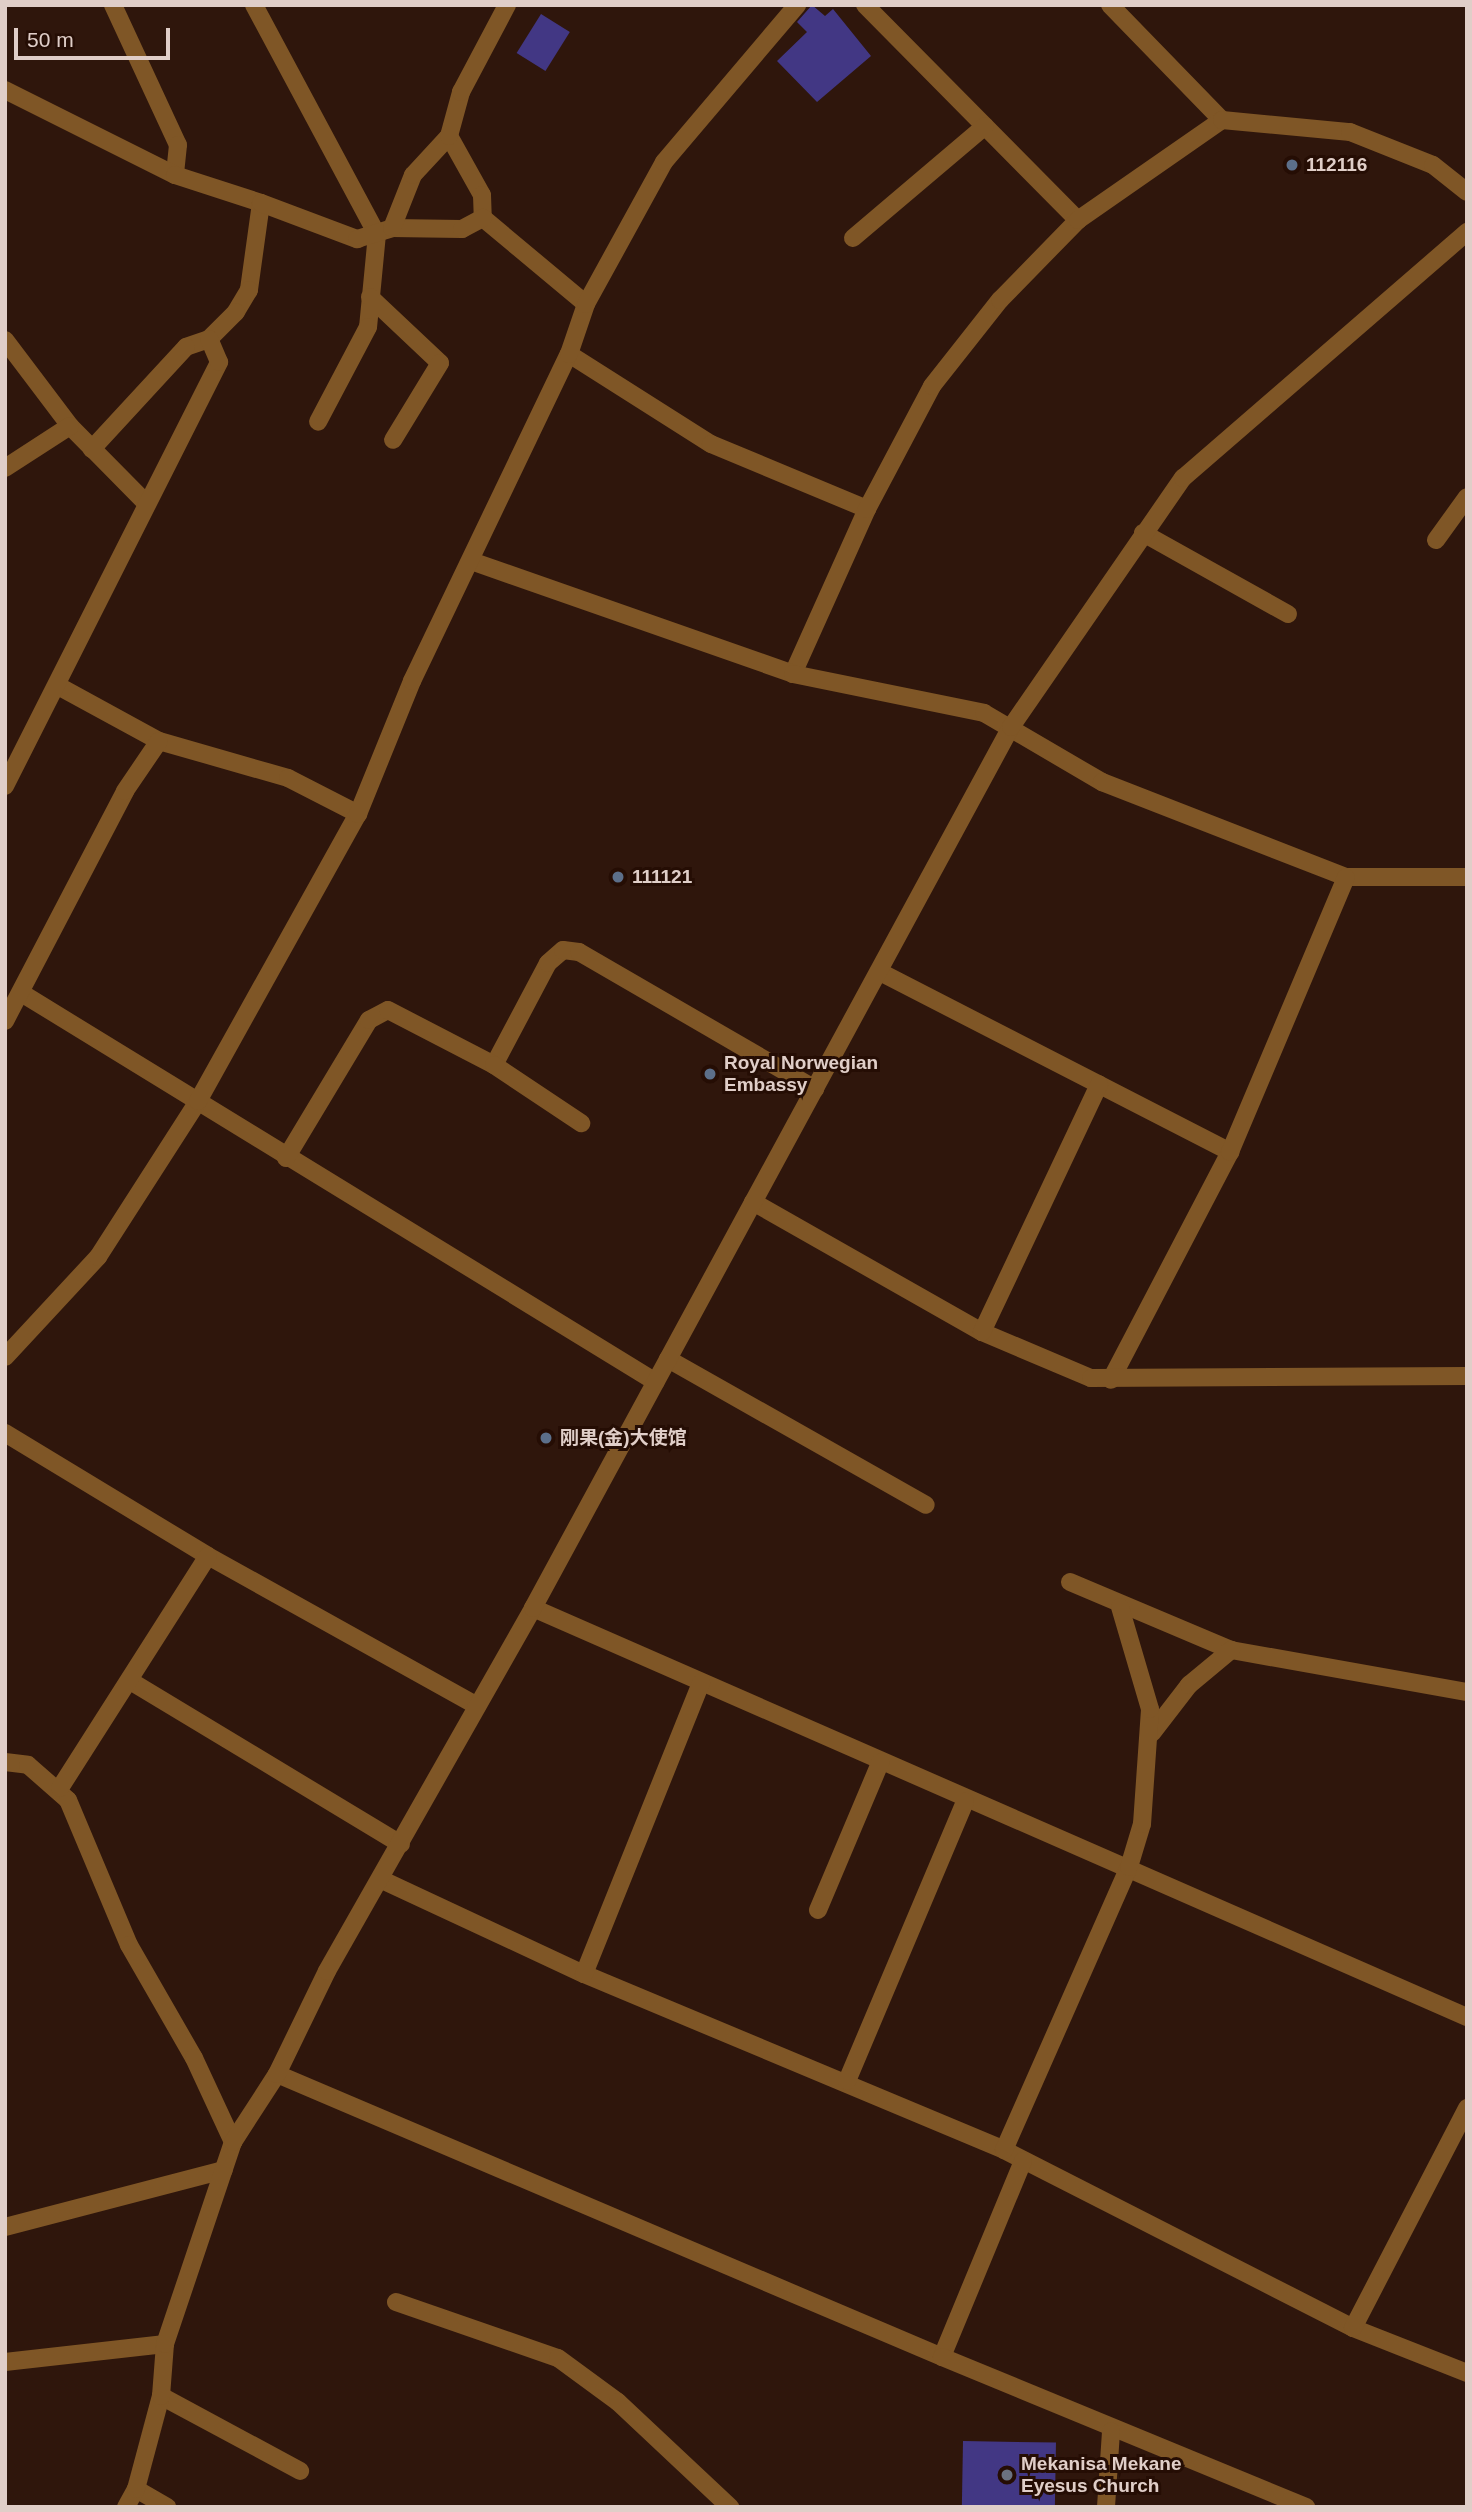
<!DOCTYPE html>
<html>
<head>
<meta charset="utf-8">
<style>
	body { margin:0 }
	#map { position:relative; width:1472px; height:2512px; overflow:hidden; background:#2f160c; font-family:Helvetica,"Noto Sans SC",sans-serif }
	div>[style] { position:absolute }
	.building>* { inset:0; background:#423784; transform-origin:0 0 }
	.minor>* { height:18px; margin:-9px; padding:0 9px; transform-origin:9px; border-radius:9px; background:#7f5626 }
	.dots>* { width:19px; height:19px; translate:-50% -50%; box-sizing:border-box; border:4px solid #250d04; border-radius:50% }
	span { translate:-50% -50%; white-space:nowrap; text-align:center; line-height:1.15; -webkit-text-stroke:6px #250d04; paint-order:stroke }
	.poi-label { font-size:19px; color:#e0cec8; font-weight:700 }
	.left { translate:0 -50%; text-align:left }
	.frame { position:absolute; inset:0; border:7px solid #e0cec8; pointer-events:none }
	.scale { position:absolute; left:14px; top:28px; width:156px; height:32px; box-sizing:border-box; border:4px solid #e0cec8; border-top:0; padding-left:9px; font-size:21px; line-height:24px; white-space:nowrap; color:#e0cec8; -webkit-text-stroke:5px #250d04; paint-order:stroke }
</style>
</head>
<body>
<div id="map">
	<div class="building">
		<i style="clip-path:polygon(812px 5px,825px 16px,833px 9px,871px 56px,817px 102px,777px 61px,807px 32px,797px 22px)"></i>
		<i style="left:541px;top:14px;width:34px;height:46px;rotate:32deg"></i>
		<i style="left:963px;top:2441px;width:93px;height:66px;rotate:1deg"></i>
	</div>
	<div class="minor">
		<i style="left:113px;top:5px;width:154px;rotate:65.1deg"></i>
		<i style="left:178px;top:145px;width:30px;rotate:96deg"></i>
		<i style="left:254px;top:5px;width:260px;rotate:61.8deg"></i>
		<i style="left:377px;top:234px;width:93px;rotate:95.5deg"></i>
		<i style="left:368px;top:327px;width:107px;rotate:117.8deg"></i>
		<i style="left:865px;top:5px;width:303px;rotate:45.3deg"></i>
		<i style="left:1110px;top:5px;width:161px;rotate:45.8deg"></i>
		<i style="left:5px;top:90px;width:190px;rotate:26.6deg"></i>
		<i style="left:175px;top:175px;width:90px;rotate:18deg"></i>
		<i style="left:261px;top:203px;width:88px;rotate:97.9deg"></i>
		<i style="left:249px;top:290px;width:26px;rotate:121deg"></i>
		<i style="left:236px;top:312px;width:38px;rotate:135deg"></i>
		<i style="left:209px;top:339px;width:24px;rotate:161deg"></i>
		<i style="left:186px;top:347px;width:139px;rotate:132.7deg"></i>
		<i style="left:449px;top:136px;width:68px;rotate:60.8deg"></i>
		<i style="left:482px;top:195px;width:23px;rotate:88deg"></i>
		<i style="left:483px;top:218px;width:134px;rotate:39.9deg"></i>
		<i style="left:261px;top:203px;width:103px;rotate:20.6deg"></i>
		<i style="left:357px;top:239px;width:37px;rotate:-17deg"></i>
		<i style="left:392px;top:228px;width:70px;rotate:0.8deg"></i>
		<i style="left:462px;top:229px;width:24px;rotate:-28deg"></i>
		<i style="left:392px;top:228px;width:57px;rotate:-68.4deg"></i>
		<i style="left:413px;top:175px;width:53px;rotate:-47.3deg"></i>
		<i style="left:449px;top:136px;width:46px;rotate:-74.7deg"></i>
		<i style="left:461px;top:92px;width:98px;rotate:-62.1deg"></i>
		<i style="left:853px;top:238px;width:173px;rotate:-40.3deg"></i>
		<i style="left:370px;top:297px;width:96px;rotate:43.3deg"></i>
		<i style="left:440px;top:363px;width:90px;rotate:121.4deg"></i>
		<i style="left:5px;top:340px;width:108px;rotate:52.9deg"></i>
		<i style="left:70px;top:426px;width:108px;rotate:45.4deg"></i>
		<i style="left:569px;top:354px;width:168px;rotate:32.4deg"></i>
		<i style="left:711px;top:444px;width:169px;rotate:22.6deg"></i>
		<i style="left:867px;top:509px;width:181px;rotate:114.2deg"></i>
		<i style="left:5px;top:468px;width:77px;rotate:-32.9deg"></i>
		<i style="left:867px;top:509px;width:139px;rotate:-62.1deg"></i>
		<i style="left:932px;top:386px;width:110px;rotate:-51.7deg"></i>
		<i style="left:1000px;top:300px;width:112px;rotate:-45.7deg"></i>
		<i style="left:1078px;top:220px;width:175px;rotate:-34.8deg"></i>
		<i style="left:1222px;top:120px;width:129px;rotate:5.4deg"></i>
		<i style="left:1350px;top:132px;width:89px;rotate:21.7deg"></i>
		<i style="left:1433px;top:165px;width:43px;rotate:38.5deg"></i>
		<i style="left:1143px;top:533px;width:166px;rotate:29.2deg"></i>
		<i style="left:1436px;top:540px;width:53px;rotate:-54.2deg"></i>
		<i style="left:474px;top:562px;width:338px;rotate:19.3deg"></i>
		<i style="left:793px;top:674px;width:195px;rotate:11.5deg"></i>
		<i style="left:984px;top:713px;width:137px;rotate:30.3deg"></i>
		<i style="left:1102px;top:782px;width:262px;rotate:21.3deg"></i>
		<i style="left:1346px;top:877px;width:121px"></i>
		<i style="left:60px;top:687px;width:113px;rotate:28.6deg"></i>
		<i style="left:159px;top:741px;width:134px;rotate:16deg"></i>
		<i style="left:288px;top:778px;width:79px;rotate:27.2deg"></i>
		<i style="left:5px;top:786px;width:475px;rotate:-63.2deg"></i>
		<i style="left:219px;top:362px;width:25px;rotate:-113deg"></i>
		<i style="left:880px;top:972px;width:394px;rotate:27.2deg"></i>
		<i style="left:1230px;top:1152px;width:257px;rotate:117.6deg"></i>
		<i style="left:23px;top:994px;width:742px;rotate:31.51deg"></i>
		<i style="left:5px;top:1021px;width:259px;rotate:-62.4deg"></i>
		<i style="left:125px;top:791px;width:60px;rotate:-55.8deg"></i>
		<i style="left:494px;top:1065px;width:115px;rotate:-62.1deg"></i>
		<i style="left:548px;top:963px;width:20px;rotate:-41deg"></i>
		<i style="left:563px;top:950px;width:16px;rotate:7deg"></i>
		<i style="left:579px;top:952px;width:273px;rotate:30.1deg"></i>
		<i style="left:1230px;top:1152px;width:298px;rotate:-67.1deg"></i>
		<i style="left:286px;top:1158px;width:161px;rotate:-59deg"></i>
		<i style="left:369px;top:1020px;width:21px;rotate:-28deg"></i>
		<i style="left:388px;top:1010px;width:119px;rotate:27.4deg"></i>
		<i style="left:494px;top:1065px;width:105px;rotate:33.7deg"></i>
		<i style="left:753px;top:1202px;width:263px;rotate:29.6deg"></i>
		<i style="left:982px;top:1332px;width:118px;rotate:22.9deg"></i>
		<i style="left:1091px;top:1378px;width:376px;rotate:-0.3deg"></i>
		<i style="left:982px;top:1332px;width:274px;rotate:-64.7deg"></i>
		<i style="left:5px;top:1357px;width:137px;rotate:-47.1deg"></i>
		<i style="left:98px;top:1257px;width:185px;rotate:-57.3deg"></i>
		<i style="left:198px;top:1101px;width:329px;rotate:-60.9deg"></i>
		<i style="left:358px;top:814px;width:144px;rotate:-67.9deg"></i>
		<i style="left:412px;top:681px;width:363px;rotate:-64.4deg"></i>
		<i style="left:569px;top:354px;width:53px;rotate:-71.2deg"></i>
		<i style="left:586px;top:304px;width:162px;rotate:-61.2deg"></i>
		<i style="left:664px;top:162px;width:206px;rotate:-49.7deg"></i>
		<i style="left:668px;top:1359px;width:296px;rotate:29.5deg"></i>
		<i style="left:5px;top:1433px;width:237px;rotate:31.2deg"></i>
		<i style="left:208px;top:1556px;width:308px;rotate:29.1deg"></i>
		<i style="left:1070px;top:1582px;width:175px;rotate:22.9deg"></i>
		<i style="left:1231px;top:1650px;width:240px;rotate:10.1deg"></i>
		<i style="left:533px;top:1608px;width:1020px;rotate:23.65deg"></i>
		<i style="left:132px;top:1682px;width:314px;rotate:31.1deg"></i>
		<i style="left:1152px;top:1733px;width:61px;rotate:-52.4deg"></i>
		<i style="left:1189px;top:1685px;width:55px;rotate:-39.8deg"></i>
		<i style="left:5px;top:1762px;width:23px;rotate:7deg"></i>
		<i style="left:28px;top:1765px;width:53px;rotate:41.2deg"></i>
		<i style="left:68px;top:1800px;width:157px;rotate:67.2deg"></i>
		<i style="left:129px;top:1945px;width:130px;rotate:60.1deg"></i>
		<i style="left:194px;top:2058px;width:93px;rotate:65.1deg"></i>
		<i style="left:60px;top:1788px;width:275px;rotate:-57.5deg"></i>
		<i style="left:380px;top:1879px;width:225px;rotate:25deg"></i>
		<i style="left:584px;top:1974px;width:455px;rotate:22.7deg"></i>
		<i style="left:1004px;top:2150px;width:392px;rotate:27deg"></i>
		<i style="left:1353px;top:2328px;width:123px;rotate:21.5deg"></i>
		<i style="left:818px;top:1910px;width:160px;rotate:-67.1deg"></i>
		<i style="left:584px;top:1974px;width:314px;rotate:-68.1deg"></i>
		<i style="left:277px;top:2074px;width:723px;rotate:23.05deg"></i>
		<i style="left:847px;top:2081px;width:303px;rotate:-67.1deg"></i>
		<i style="left:1004px;top:2150px;width:309px;rotate:-66.2deg"></i>
		<i style="left:1129px;top:1867px;width:45px;rotate:-73.2deg"></i>
		<i style="left:1142px;top:1824px;width:115px;rotate:-86deg"></i>
		<i style="left:1150px;top:1709px;width:106px;rotate:-106.4deg"></i>
		<i style="left:1023px;top:2161px;width:212px;rotate:112.5deg"></i>
		<i style="left:942px;top:2357px;width:394px;rotate:22.4deg"></i>
		<i style="left:5px;top:2227px;width:226px;rotate:-14.6deg"></i>
		<i style="left:396px;top:2302px;width:171px;rotate:19.1deg"></i>
		<i style="left:558px;top:2358px;width:74px;rotate:36.3deg"></i>
		<i style="left:618px;top:2402px;width:154px;rotate:43.2deg"></i>
		<i style="left:1353px;top:2328px;width:248px;rotate:-62.6deg"></i>
		<i style="left:5px;top:2362px;width:161px;rotate:-6.4deg"></i>
		<i style="left:161px;top:2396px;width:158px;rotate:28.3deg"></i>
		<i style="left:136px;top:2489px;width:36px;rotate:30deg"></i>
		<i style="left:126px;top:2507px;width:21px;rotate:-61deg"></i>
		<i style="left:136px;top:2489px;width:96px;rotate:-75deg"></i>
		<i style="left:161px;top:2396px;width:52px;rotate:-85.6deg"></i>
		<i style="left:165px;top:2344px;width:213px;rotate:-71.4deg"></i>
		<i style="left:233px;top:2142px;width:81px;rotate:-57.1deg"></i>
		<i style="left:277px;top:2074px;width:114px;rotate:-64.1deg"></i>
		<i style="left:327px;top:1971px;width:417px;rotate:-60.4deg"></i>
		<i style="left:533px;top:1608px;width:1002px;rotate:-61.52deg"></i>
		<i style="left:1011px;top:727px;width:303px;rotate:-55.4deg"></i>
		<i style="left:1183px;top:478px;width:376px;rotate:-40.9deg"></i>
		<i style="left:1106px;top:2507px;width:76px;rotate:-86.2deg"></i>
	</div>
	<div class="dots">
		<i style="left:1292px;top:165px;background:#5c6f8a"></i>
		<i style="left:618px;top:877px;background:#5c6f8a"></i>
		<i style="left:710px;top:1074px;background:#5c6f8a"></i>
		<i style="left:546px;top:1438px;background:#5c6f8a"></i>
		<i style="left:1007px;top:2475px;background:#6b7280"></i>
	</div>
	<div class="poi-label">
		<span class="left" style="left:1306px;top:165px">112116</span>
		<span class="left" style="left:632px;top:877px">111121</span>
		<span class="left" style="left:724px;top:1074px">Royal Norwegian<br>Embassy</span>
		<span class="left" style="left:560px;top:1438px">刚果(金)大使馆</span>
		<span class="left" style="left:1021px;top:2475px">Mekanisa Mekane<br>Eyesus Church</span>
	</div>
	<div class="frame"></div>
	<div class="scale">50 m</div>
</div>
</body>
</html>
